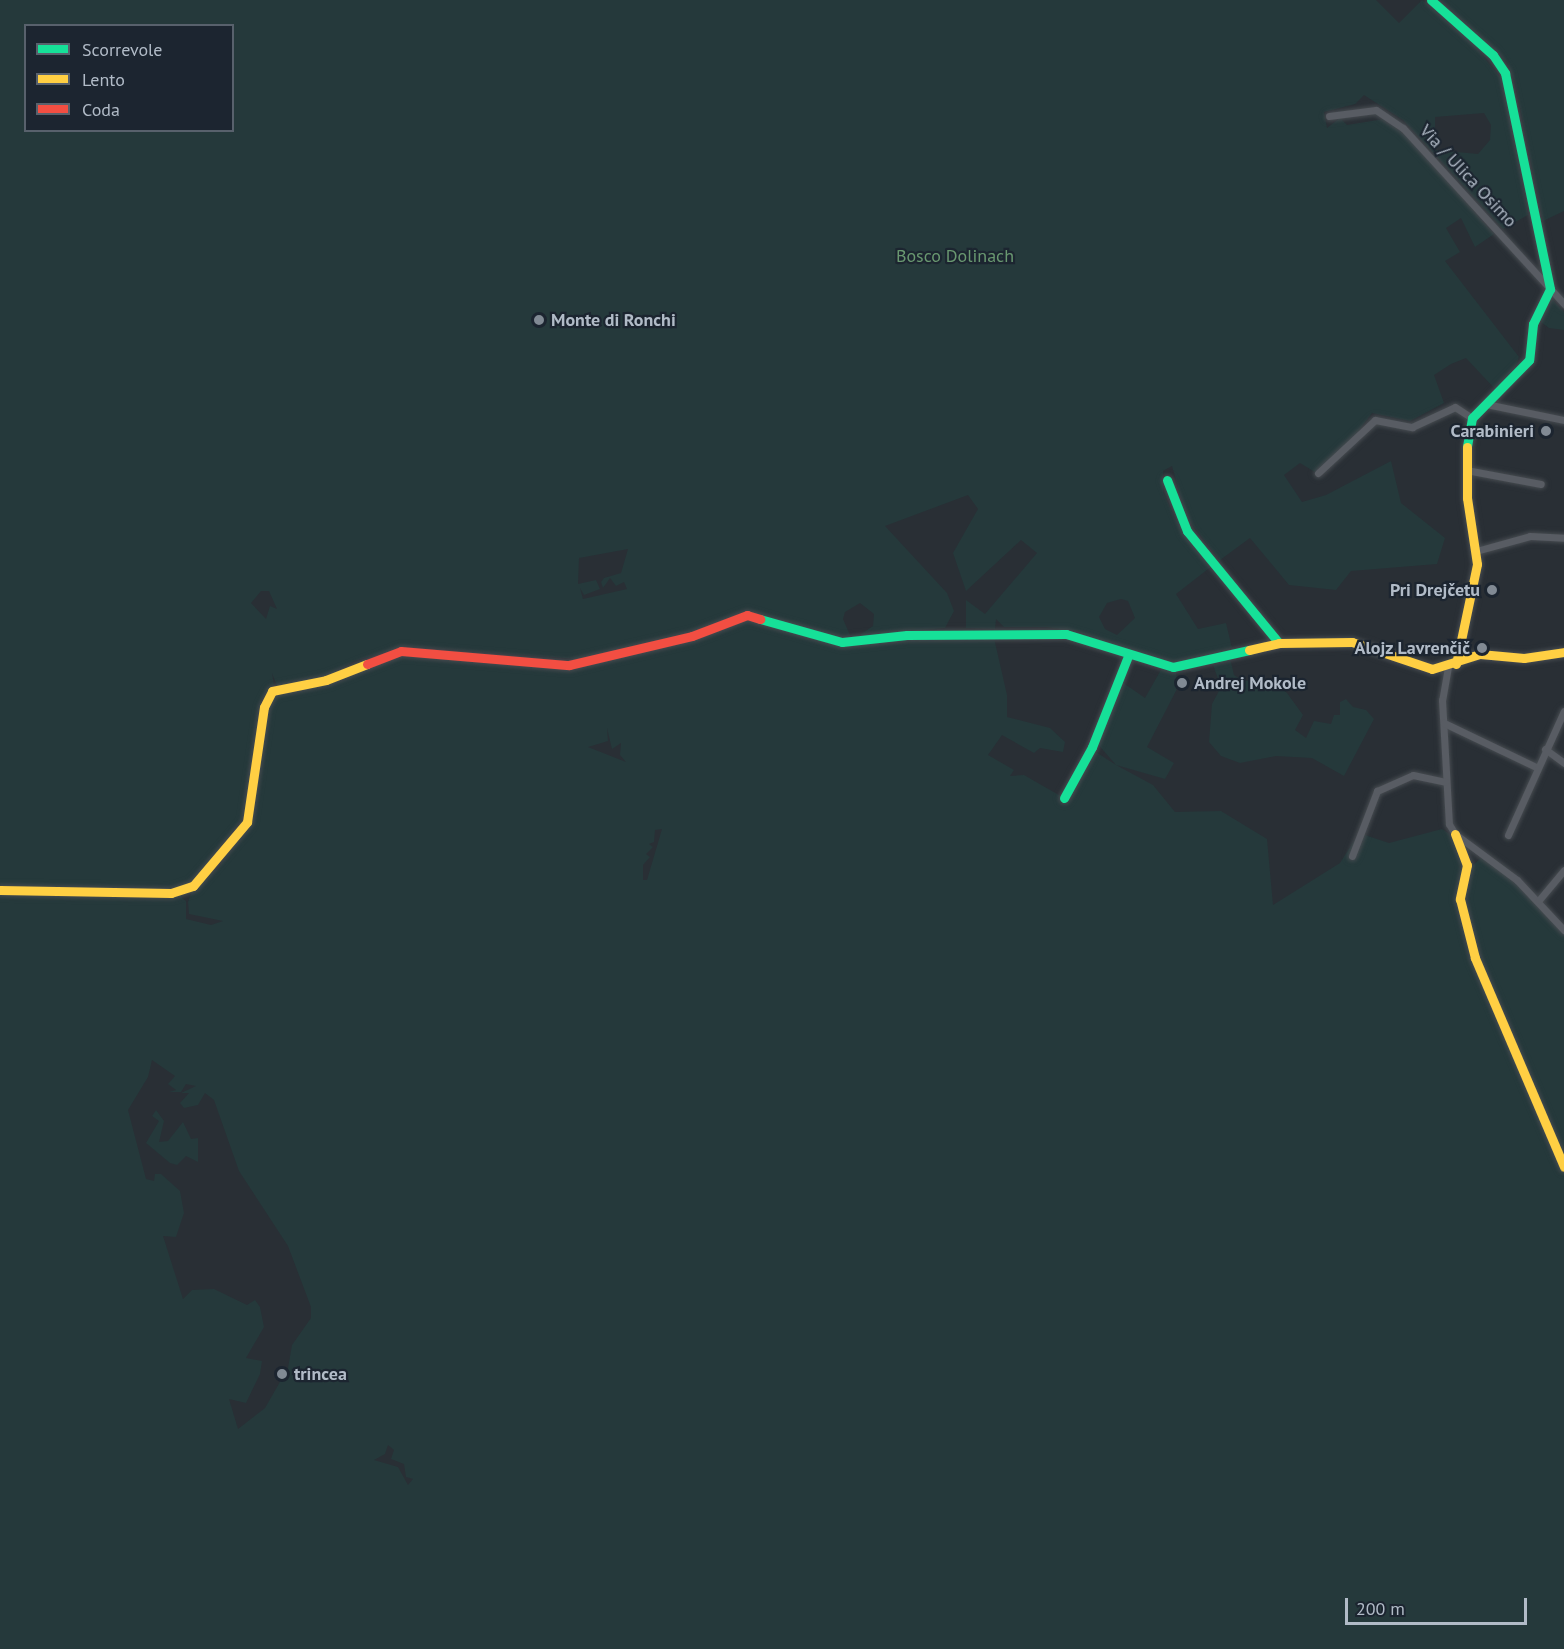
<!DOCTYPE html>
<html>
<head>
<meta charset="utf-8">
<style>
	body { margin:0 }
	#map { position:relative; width:1564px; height:1649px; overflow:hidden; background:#292f35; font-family:"PT Sans",sans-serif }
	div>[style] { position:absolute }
	.green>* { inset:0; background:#25393b }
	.roads { filter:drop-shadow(0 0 2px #464b50) drop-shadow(0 0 2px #464b50) }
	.street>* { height:7px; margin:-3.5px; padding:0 3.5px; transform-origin:3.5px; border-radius:3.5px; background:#585c63 }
	.fast>* { height:9px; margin:-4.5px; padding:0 4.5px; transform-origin:4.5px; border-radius:4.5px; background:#16e098 }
	.slow>* { height:9px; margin:-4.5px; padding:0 4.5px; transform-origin:4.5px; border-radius:4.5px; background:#ffcf43 }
	.jam>* { height:9px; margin:-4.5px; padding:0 4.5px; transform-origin:4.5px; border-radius:4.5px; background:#f24e42 }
	.dots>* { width:16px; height:16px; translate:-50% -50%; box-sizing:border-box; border:3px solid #1c2530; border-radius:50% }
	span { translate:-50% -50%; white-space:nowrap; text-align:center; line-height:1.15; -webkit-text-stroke:4.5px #1c2530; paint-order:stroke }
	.street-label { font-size:18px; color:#b1bbc7 }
	.park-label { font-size:18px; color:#699870 }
	.poi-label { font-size:18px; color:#b1bbc7; font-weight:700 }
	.left { translate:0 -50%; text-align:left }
	.right { translate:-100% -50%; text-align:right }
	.legend { position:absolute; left:24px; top:24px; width:210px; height:108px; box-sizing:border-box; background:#1c2530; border:2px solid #58616c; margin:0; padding:8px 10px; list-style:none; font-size:18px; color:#b1bbc7 }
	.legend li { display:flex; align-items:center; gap:12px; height:30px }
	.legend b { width:30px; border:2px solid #58616c }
	.scale { position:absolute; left:1345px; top:1598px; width:182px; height:27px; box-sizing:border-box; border:3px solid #b1bbc7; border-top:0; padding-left:8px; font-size:18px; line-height:21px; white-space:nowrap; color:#b1bbc7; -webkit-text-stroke:4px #1c2530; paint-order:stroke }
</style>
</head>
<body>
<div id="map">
	<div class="green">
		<i style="clip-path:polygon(evenodd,0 0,1376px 0,1399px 23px,1422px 0,1473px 44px,1503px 81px,1528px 215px,1503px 229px,1403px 120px,1364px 95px,1355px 104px,1324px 112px,1327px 128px,1340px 118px,1347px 125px,1384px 119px,1410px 139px,1494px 234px,1475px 247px,1461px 218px,1446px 228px,1460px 252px,1445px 261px,1519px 357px,1515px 368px,1495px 389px,1466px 358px,1451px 364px,1434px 375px,1444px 403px,1410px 421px,1372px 413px,1353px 438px,1315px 472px,1300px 463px,1284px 475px,1302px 502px,1326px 495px,1391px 461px,1401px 503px,1445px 538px,1437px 564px,1351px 571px,1336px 590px,1289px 585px,1250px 538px,1220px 560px,1187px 518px,1172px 466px,1163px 471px,1163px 492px,1175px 519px,1212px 566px,1176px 594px,1198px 629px,1226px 623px,1232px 648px,1182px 662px,1148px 657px,1079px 632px,1046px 627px,1004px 627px,996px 619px,995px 629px,966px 628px,966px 600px,985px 614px,1037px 553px,1021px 540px,966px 591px,953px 553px,978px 509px,968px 495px,885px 526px,947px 593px,954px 611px,945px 628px,842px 637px,744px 611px,711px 627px,577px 659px,405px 646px,354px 661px,315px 683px,277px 686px,272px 673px,274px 685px,261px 700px,247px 812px,196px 880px,171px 890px,0 886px,0 0,26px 26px,232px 26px,232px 130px,26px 130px,26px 26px,0 0,1484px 113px,1491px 125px,1490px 140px,1478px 154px,1435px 150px,1435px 117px,1484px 113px,0 0,628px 549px,621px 573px,604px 578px,601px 582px,603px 588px,610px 578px,616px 586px,624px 582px,627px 589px,583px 599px,580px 588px,584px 595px,600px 589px,596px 580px,578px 584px,579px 558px,628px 549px,0 0,261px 591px,269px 591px,277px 609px,270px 606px,266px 619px,251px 603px,261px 591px,0 0,1121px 599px,1128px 601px,1135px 618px,1117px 635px,1105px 629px,1099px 617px,1107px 603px,1121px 599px,0 0,860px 603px,874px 614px,873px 626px,858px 636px,850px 635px,843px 619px,845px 612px,860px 603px)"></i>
		<i style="clip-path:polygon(1441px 0,1564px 0,1564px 211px,1543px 221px,1515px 82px,1507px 62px)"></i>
		<i style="clip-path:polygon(1551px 298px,1564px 312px,1564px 330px,1549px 328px,1538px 320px)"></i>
		<i style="clip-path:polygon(evenodd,736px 616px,842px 642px,907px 635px,994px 638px,1007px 695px,1007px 717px,1050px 728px,1065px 742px,1063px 752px,1040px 748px,1034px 753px,1002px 735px,988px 755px,1014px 770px,1010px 776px,1024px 775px,1064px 798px,1088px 747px,1116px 765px,1096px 742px,1122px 682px,1145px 698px,1162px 668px,1175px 669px,1179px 685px,1147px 747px,1174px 763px,1165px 779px,1116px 765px,1153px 785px,1175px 812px,1221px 811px,1267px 839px,1273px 905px,1340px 863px,1359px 833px,1389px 843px,1442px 829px,1461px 842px,1471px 867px,1482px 857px,1508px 875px,1564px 931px,1564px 1649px,0 1649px,0 893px,180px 896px,186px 901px,186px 919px,211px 925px,223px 921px,189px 914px,188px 902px,192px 891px,219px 867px,253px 818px,268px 708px,274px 695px,324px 684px,397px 655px,599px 663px,692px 636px,736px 616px,607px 728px,612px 749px,621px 743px,620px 755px,626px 762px,588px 747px,608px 741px,607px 728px,736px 616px,662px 829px,647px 880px,643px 880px,643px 865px,650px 857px,646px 854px,653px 847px,649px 844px,654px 842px,655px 830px,662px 829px,736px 616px,152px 1060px,175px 1076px,168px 1084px,176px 1090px,169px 1092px,181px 1092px,186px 1084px,196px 1086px,181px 1093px,189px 1093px,180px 1103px,184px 1108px,198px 1105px,205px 1093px,214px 1100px,239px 1171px,288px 1246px,311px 1307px,311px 1318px,292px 1345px,288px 1368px,265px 1408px,238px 1429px,229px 1399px,246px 1403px,260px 1374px,262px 1361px,246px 1358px,264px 1327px,260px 1307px,255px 1300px,247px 1305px,214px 1289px,192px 1290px,183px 1299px,163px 1236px,176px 1237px,184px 1213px,180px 1191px,161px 1174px,155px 1174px,154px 1181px,146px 1179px,128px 1110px,148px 1077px,152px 1060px,736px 616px,388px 1445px,394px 1450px,391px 1459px,404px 1464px,406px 1477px,413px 1479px,408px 1485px,398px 1467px,374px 1460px,385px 1454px,388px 1445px)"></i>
		<i style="clip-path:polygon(1230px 658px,1234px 675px,1243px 681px,1273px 679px,1287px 693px,1303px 715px,1295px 730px,1306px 738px,1314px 721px,1331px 724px,1334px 715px,1340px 715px,1340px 702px,1346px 699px,1353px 707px,1366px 710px,1374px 719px,1344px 776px,1312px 758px,1276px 756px,1240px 763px,1221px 756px,1209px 742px,1212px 704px,1221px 687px,1213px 665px)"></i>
		<i style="clip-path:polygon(156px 1110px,164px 1121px,159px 1142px,168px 1141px,183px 1122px,191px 1139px,198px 1138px,198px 1162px,186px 1156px,177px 1165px,170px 1163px,146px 1143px,159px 1121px,152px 1116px)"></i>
	</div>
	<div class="roads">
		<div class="street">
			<i style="left:1329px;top:116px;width:47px;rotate:-7.3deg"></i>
			<i style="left:1376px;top:110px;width:32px;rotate:34deg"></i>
			<i style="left:1403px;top:128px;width:239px;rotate:47.5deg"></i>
			<i style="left:1486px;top:404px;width:80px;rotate:11.6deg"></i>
			<i style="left:1466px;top:470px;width:76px;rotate:10.6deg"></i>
			<i style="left:1318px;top:473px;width:78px;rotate:-42.9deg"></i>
			<i style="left:1375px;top:420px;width:38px;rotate:11deg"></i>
			<i style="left:1412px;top:427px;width:47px;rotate:-24.9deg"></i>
			<i style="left:1455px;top:407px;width:20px;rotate:33deg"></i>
			<i style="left:1476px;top:551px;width:56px;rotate:-15.5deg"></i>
			<i style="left:1530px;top:536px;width:34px;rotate:3deg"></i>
			<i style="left:1448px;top:667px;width:34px;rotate:100deg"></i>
			<i style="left:1442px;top:700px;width:124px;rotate:86.8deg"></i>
			<i style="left:1449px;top:824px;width:12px;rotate:59deg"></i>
			<i style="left:1455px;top:834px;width:77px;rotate:36.6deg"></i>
			<i style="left:1517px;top:880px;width:69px;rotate:46.8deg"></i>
			<i style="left:1444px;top:723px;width:104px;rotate:25.6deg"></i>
			<i style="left:1545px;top:749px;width:24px;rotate:36deg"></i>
			<i style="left:1508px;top:835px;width:136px;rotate:-65.7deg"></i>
			<i style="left:1352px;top:856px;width:70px;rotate:-69deg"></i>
			<i style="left:1377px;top:791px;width:39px;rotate:-24deg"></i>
			<i style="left:1413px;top:775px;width:33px;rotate:12deg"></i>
			<i style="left:1539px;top:900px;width:39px;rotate:-50deg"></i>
		</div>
		<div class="fast">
			<i style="left:1431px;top:0;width:83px;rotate:41.6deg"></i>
			<i style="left:1493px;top:55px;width:22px;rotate:56deg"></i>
			<i style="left:1505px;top:73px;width:221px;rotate:78.2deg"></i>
			<i style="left:1550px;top:289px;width:39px;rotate:116deg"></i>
			<i style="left:1533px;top:324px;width:36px;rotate:96deg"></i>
			<i style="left:1529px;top:360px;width:81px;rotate:134.5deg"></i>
			<i style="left:1472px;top:418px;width:29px;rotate:100deg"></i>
			<i style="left:1167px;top:480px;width:55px;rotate:68.6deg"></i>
			<i style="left:1187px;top:531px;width:145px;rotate:50.6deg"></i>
			<i style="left:760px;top:619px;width:85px;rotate:15.7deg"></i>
			<i style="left:842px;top:642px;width:65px;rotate:-6.1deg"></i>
			<i style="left:907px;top:635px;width:159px;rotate:-0.4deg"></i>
			<i style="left:1066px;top:634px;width:112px;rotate:17.1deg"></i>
			<i style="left:1173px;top:667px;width:78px;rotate:-12.6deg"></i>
			<i style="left:1064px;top:798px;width:58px;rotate:-61.2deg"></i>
			<i style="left:1092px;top:747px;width:98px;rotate:-68.4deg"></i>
		</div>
		<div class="slow">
			<i style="left:1249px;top:650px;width:31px;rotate:-13deg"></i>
			<i style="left:1279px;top:643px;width:73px;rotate:-0.8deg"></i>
			<i style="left:1352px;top:642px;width:84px;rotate:18.6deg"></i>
			<i style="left:1432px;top:669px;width:50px;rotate:-17.4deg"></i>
			<i style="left:1480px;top:654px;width:44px;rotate:5.2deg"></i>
			<i style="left:1524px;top:658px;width:40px;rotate:-8.5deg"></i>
			<i style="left:1456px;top:664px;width:102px;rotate:-78.1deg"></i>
			<i style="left:1477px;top:564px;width:67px;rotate:-98.6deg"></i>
			<i style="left:1467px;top:498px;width:51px;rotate:-90deg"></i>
			<i style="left:1455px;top:834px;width:33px;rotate:69deg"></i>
			<i style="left:1467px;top:865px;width:35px;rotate:102deg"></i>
			<i style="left:1460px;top:899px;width:61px;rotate:75.7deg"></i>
			<i style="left:1475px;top:958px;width:227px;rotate:66.9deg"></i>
			<i style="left:0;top:890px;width:171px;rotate:1deg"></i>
			<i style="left:171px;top:893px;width:23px;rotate:-18deg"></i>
			<i style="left:193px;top:886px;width:84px;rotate:-49.8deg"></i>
			<i style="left:247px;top:822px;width:116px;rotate:-81.6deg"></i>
			<i style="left:264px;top:707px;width:18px;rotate:-63deg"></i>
			<i style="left:272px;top:691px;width:55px;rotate:-11.5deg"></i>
			<i style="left:326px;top:680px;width:44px;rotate:-21.3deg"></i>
		</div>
		<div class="jam">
			<i style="left:367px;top:664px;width:36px;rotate:-21deg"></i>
			<i style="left:401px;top:651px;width:169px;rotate:4.8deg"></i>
			<i style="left:569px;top:665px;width:126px;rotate:-13.3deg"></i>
			<i style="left:692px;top:636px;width:59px;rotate:-20.9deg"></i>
			<i style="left:747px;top:615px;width:14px;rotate:17deg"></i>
		</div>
	</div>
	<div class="dots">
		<i style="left:539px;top:320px;background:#818a94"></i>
		<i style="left:1546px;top:431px;background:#818a94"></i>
		<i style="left:1492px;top:590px;background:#818a94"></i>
		<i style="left:1482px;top:648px;background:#818a94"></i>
		<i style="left:1182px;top:683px;background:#818a94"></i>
		<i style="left:282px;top:1374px;background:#818a94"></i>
	</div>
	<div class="street-label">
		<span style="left:1468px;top:176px;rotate:47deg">Via / Ulica Osimo</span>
	</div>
	<div class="park-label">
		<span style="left:955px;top:256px">Bosco Dolinach</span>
	</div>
	<div class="poi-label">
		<span class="left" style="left:551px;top:320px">Monte di Ronchi</span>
		<span class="right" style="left:1534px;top:431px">Carabinieri</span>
		<span class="right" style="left:1480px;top:590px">Pri Drejčetu</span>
		<span class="right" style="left:1470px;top:648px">Alojz Lavrenčič</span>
		<span class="left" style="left:1194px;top:683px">Andrej Mokole</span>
		<span class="left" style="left:294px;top:1374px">trincea</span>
	</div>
	<ul class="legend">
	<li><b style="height:8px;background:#16e098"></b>Scorrevole</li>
	<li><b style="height:8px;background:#ffcf43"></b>Lento</li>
	<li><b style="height:8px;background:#f24e42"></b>Coda</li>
	</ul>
	<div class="scale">200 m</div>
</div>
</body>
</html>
